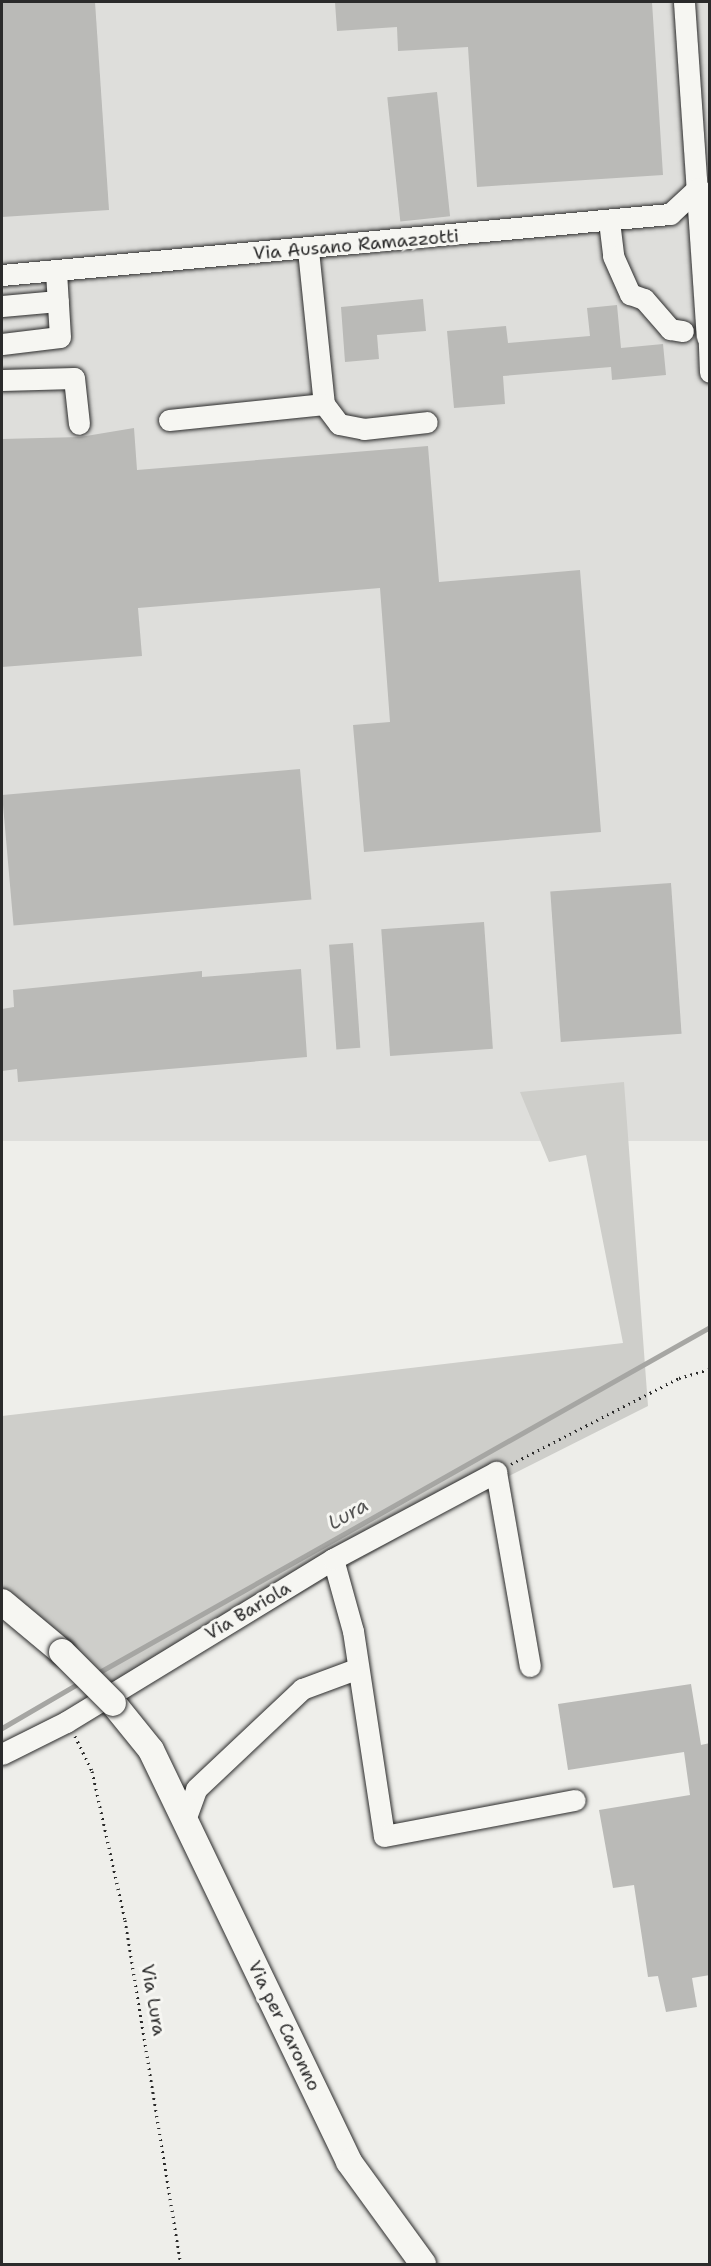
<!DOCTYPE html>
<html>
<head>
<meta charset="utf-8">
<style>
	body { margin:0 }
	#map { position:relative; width:711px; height:2266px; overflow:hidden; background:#eeeeea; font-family:"Shantell Sans",sans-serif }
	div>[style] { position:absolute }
	.built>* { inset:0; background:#dededb; transform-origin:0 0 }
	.green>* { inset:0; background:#cececa }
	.stream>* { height:4.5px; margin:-2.25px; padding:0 2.25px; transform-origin:2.25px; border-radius:2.25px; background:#a6a6a3 }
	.building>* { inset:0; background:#babab7; transform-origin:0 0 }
	.path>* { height:3px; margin-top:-1.5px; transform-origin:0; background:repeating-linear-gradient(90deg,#2b2b2b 0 1.5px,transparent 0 6px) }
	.roads { filter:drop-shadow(0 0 2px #2b2b2b) drop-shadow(0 0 2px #2b2b2b) }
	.minor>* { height:21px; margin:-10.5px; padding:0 10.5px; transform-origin:10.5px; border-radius:10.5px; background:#f6f6f2 }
	.major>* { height:26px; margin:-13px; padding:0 13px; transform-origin:13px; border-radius:13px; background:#f6f6f2 }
	.bridges { filter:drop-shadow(0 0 2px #2b2b2b) drop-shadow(0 0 2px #2b2b2b) }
	.major-bridge>* { height:26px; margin:-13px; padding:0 13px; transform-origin:13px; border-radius:13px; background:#f6f6f2 }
	span { translate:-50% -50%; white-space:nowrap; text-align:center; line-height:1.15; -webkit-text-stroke:6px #f6f6f2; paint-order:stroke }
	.street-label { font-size:18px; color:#2b2b2b }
	.water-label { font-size:20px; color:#565655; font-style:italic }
	.frame { position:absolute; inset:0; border:3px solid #2b2b2b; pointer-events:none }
</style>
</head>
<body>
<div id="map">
	<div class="built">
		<i style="left:2px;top:2px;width:707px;height:1139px"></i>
	</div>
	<div class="green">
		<i style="clip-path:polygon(624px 1082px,648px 1406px,491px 1485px,124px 1695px,71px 1642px,2px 1587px,2px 1416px,623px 1343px,586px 1155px,549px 1162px,520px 1092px)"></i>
	</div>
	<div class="stream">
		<i style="left:96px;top:1674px;width:705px;rotate:-29.47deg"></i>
		<i style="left:2px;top:1728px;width:91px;rotate:-30.2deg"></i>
	</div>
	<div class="building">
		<i style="clip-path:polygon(2px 2px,95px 2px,109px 210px,2px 217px)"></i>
		<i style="clip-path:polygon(335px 2px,652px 2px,663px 175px,477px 187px,468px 47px,398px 51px,397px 27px,337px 31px)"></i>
		<i style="left:437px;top:92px;width:125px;height:50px;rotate:84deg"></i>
		<i style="clip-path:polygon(423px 299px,426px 331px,377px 335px,379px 359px,345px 362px,341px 307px)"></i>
		<i style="clip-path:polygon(617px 305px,621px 348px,663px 344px,666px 375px,612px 380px,611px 367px,503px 376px,505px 404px,454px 408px,447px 331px,506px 326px,508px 343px,590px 336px,587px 308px)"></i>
		<i style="clip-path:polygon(134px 428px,137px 470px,428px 446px,439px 582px,580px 570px,601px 832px,364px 852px,353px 725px,390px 722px,380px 588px,138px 608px,142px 656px,2px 667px,2px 439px,80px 437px)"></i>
		<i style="left:300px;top:769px;width:131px;height:299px;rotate:85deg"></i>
		<i style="left:671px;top:883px;width:151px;height:121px;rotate:86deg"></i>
		<i style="left:484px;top:922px;width:127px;height:103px;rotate:86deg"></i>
		<i style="left:353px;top:943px;width:105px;height:24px;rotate:86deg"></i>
		<i style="clip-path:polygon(301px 969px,307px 1057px,18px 1082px,17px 1069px,2px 1071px,2px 1009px,14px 1007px,13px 990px,202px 971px,202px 977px)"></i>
		<i style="clip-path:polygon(691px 1684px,701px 1745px,710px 1743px,710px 1975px,692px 1978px,697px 2007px,666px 2012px,658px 1976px,648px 1977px,634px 1885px,613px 1888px,599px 1810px,690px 1795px,684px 1752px,568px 1770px,558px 1704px)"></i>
	</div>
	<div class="path">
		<i style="left:511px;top:1464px;width:189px;rotate:-27.1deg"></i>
		<i style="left:679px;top:1378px;width:32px;rotate:-16deg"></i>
		<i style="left:75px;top:1736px;width:39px;rotate:64deg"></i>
		<i style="left:92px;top:1771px;width:153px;rotate:77.5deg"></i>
		<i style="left:125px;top:1920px;width:349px;rotate:80.8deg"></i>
	</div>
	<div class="roads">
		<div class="minor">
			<i style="left:684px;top:2px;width:335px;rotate:86.1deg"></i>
			<i style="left:609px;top:221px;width:35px;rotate:83deg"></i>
			<i style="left:613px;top:256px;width:42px;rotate:65.9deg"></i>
			<i style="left:630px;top:294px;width:15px;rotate:20deg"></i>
			<i style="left:644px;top:299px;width:40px;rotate:49deg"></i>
			<i style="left:670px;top:329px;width:13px;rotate:9deg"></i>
			<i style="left:308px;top:250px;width:155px;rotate:84.1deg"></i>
			<i style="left:324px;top:404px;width:25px;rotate:53deg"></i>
			<i style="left:339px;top:424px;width:25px;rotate:11deg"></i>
			<i style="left:364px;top:429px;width:63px;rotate:-6.3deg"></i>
			<i style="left:2px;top:275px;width:671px;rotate:-5.22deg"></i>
			<i style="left:670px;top:214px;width:38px;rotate:-43deg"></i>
			<i style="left:698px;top:188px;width:18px;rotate:49deg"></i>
			<i style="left:2px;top:306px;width:56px;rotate:-5.1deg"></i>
			<i style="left:708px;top:322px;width:50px;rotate:87.7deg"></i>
			<i style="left:2px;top:344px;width:58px;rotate:-6.9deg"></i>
			<i style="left:60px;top:337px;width:66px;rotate:-93.5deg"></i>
			<i style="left:2px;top:380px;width:72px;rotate:-1.6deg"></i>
			<i style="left:74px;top:378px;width:46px;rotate:83.8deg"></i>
			<i style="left:169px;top:420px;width:156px;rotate:-5.9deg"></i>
			<i style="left:333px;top:1559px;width:75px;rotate:74.5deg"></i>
			<i style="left:353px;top:1631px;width:207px;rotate:81.4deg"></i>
			<i style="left:384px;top:1836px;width:194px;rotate:-10.7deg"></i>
			<i style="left:2px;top:1754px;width:72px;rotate:-26.6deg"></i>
			<i style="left:66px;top:1722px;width:313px;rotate:-31.4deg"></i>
			<i style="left:333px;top:1559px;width:185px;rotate:-28.1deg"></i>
			<i style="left:496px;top:1472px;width:197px;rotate:80.1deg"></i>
			<i style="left:185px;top:1820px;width:33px;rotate:-70deg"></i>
			<i style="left:196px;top:1789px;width:146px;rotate:-43.3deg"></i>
			<i style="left:302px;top:1689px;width:58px;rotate:-20.3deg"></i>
		</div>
		<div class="major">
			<i style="left:2px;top:1602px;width:78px;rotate:39.8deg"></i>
			<i style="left:113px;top:1703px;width:60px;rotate:51deg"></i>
			<i style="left:151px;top:1750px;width:457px;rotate:64.3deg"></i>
			<i style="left:349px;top:2162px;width:126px;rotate:54deg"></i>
		</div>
	</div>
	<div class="bridges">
		<div class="major-bridge">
			<i style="left:62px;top:1652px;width:72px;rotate:45deg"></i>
		</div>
	</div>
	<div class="street-label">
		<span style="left:356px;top:245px;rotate:-5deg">Via Ausano Ramazzotti</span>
		<span style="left:248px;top:1611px;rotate:-31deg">Via Bariola</span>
		<span style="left:153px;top:2000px;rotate:80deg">Via Lura</span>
		<span style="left:284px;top:2026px;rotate:64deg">Via per Caronno</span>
	</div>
	<div class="water-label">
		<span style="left:348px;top:1514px;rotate:-30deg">Lura</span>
	</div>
	<div class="frame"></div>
</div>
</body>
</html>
